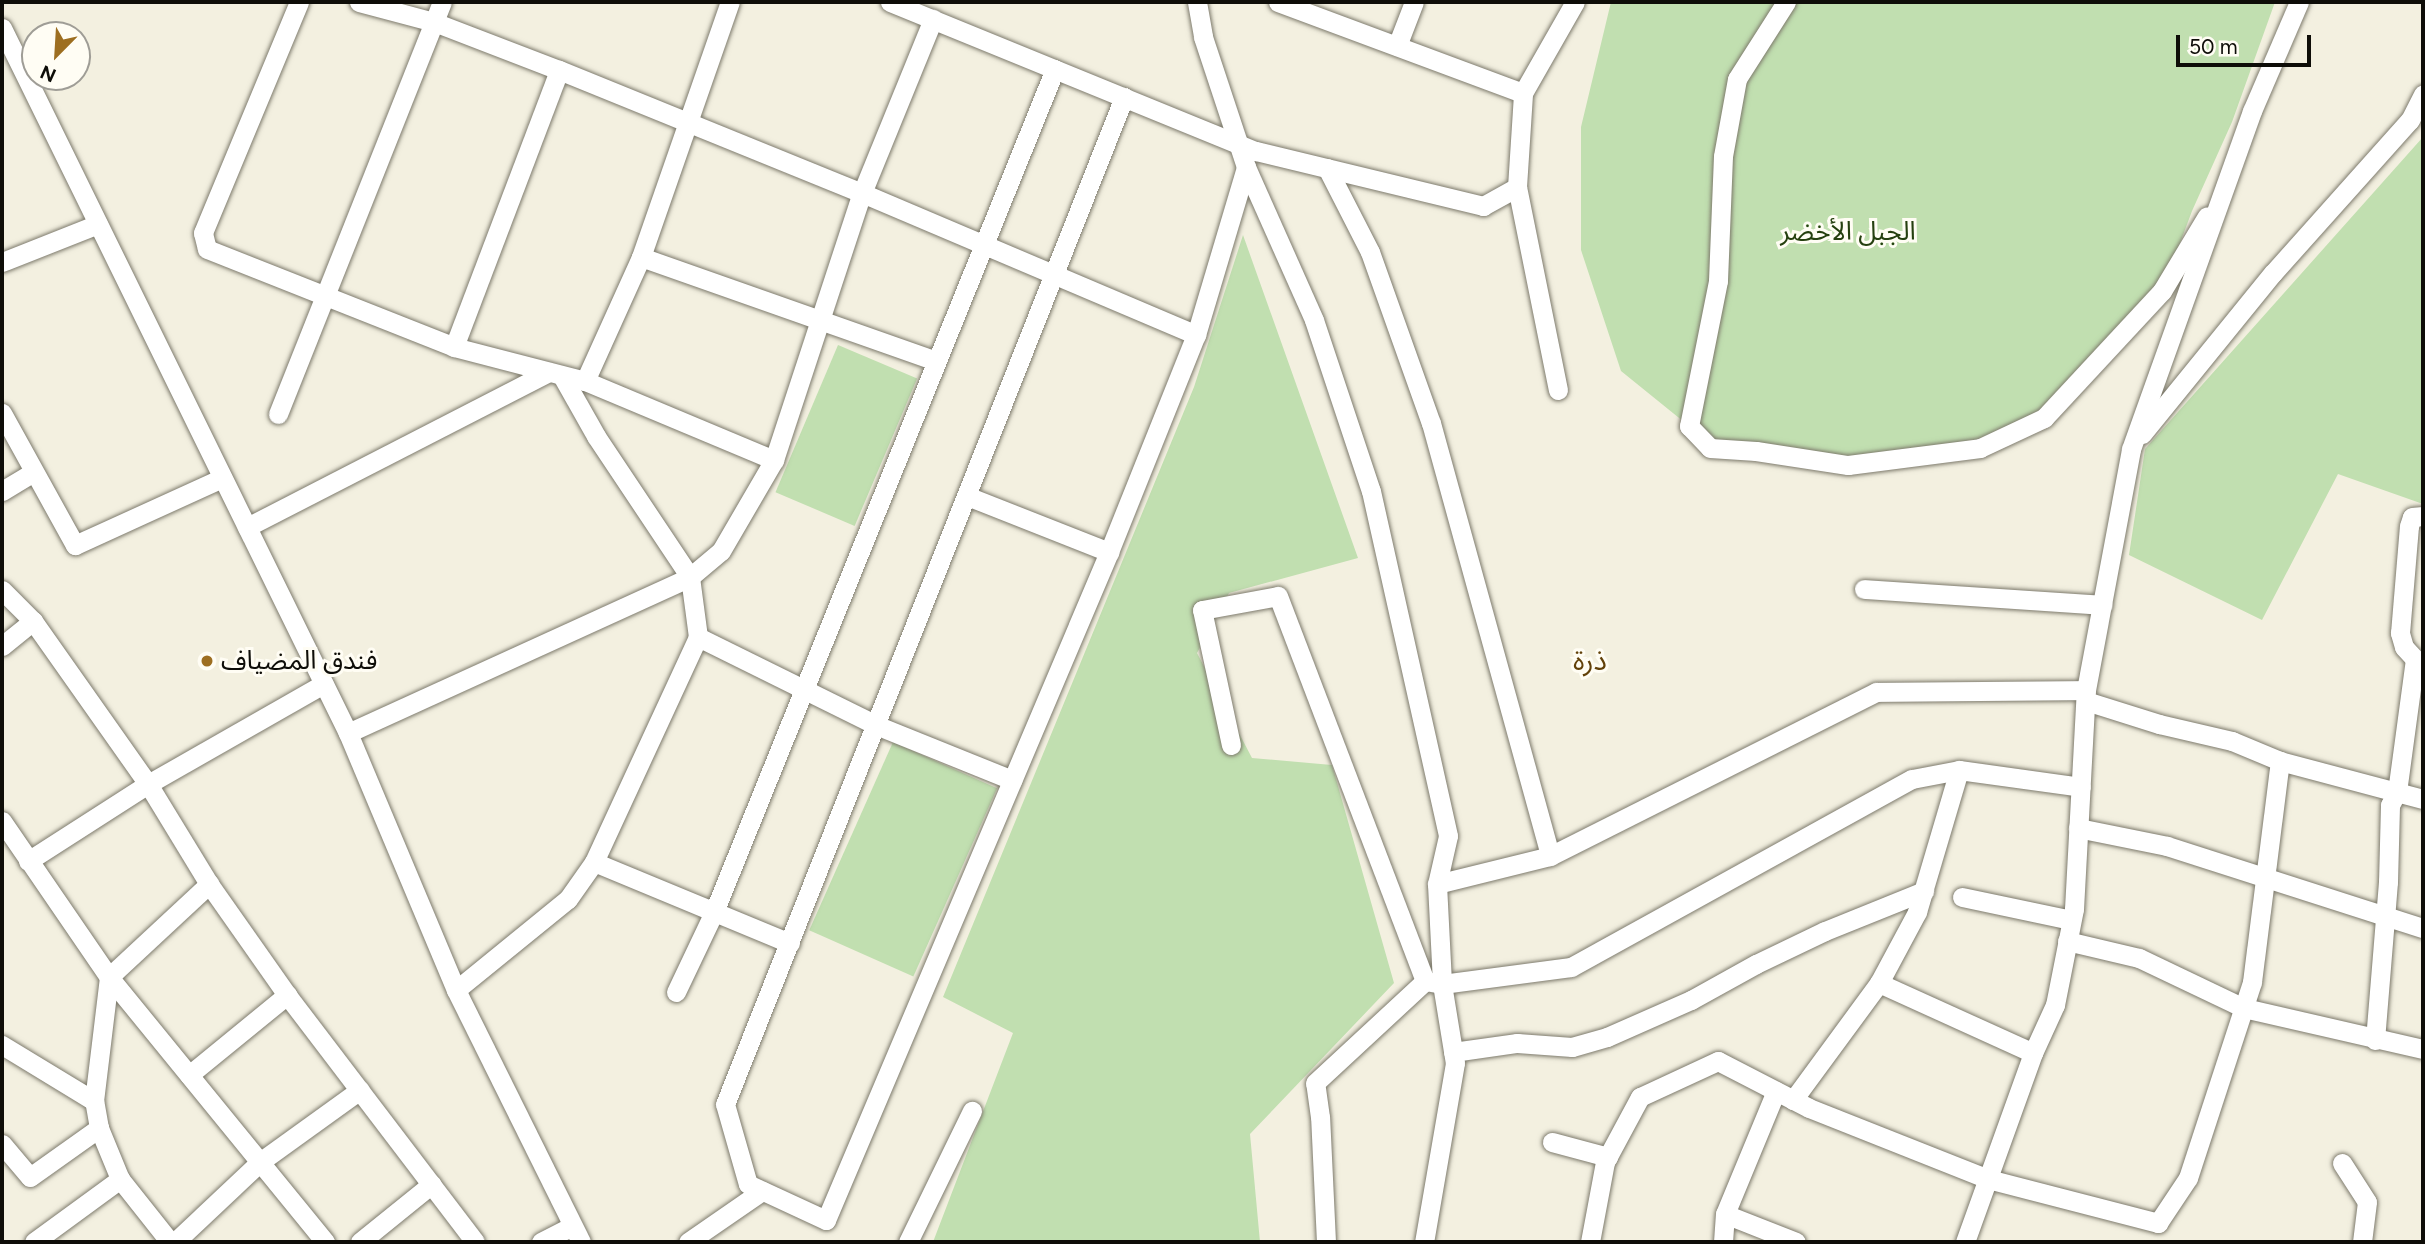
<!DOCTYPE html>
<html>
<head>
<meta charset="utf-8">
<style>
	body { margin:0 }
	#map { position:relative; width:2425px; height:1244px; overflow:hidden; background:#f3f0e0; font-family:Figtree,"Noto Sans Arabic",sans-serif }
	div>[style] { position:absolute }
	.green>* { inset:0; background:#c1dfb0; transform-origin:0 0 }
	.roads { filter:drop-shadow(0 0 2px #7d7a6c) drop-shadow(0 0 2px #7d7a6c) }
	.minor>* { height:19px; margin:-9.5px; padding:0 9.5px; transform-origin:9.5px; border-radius:9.5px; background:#fff }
	.dots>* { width:19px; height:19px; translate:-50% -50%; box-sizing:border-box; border:4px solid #fffdf4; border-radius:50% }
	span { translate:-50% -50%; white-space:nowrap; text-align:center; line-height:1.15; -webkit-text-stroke:6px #fffdf4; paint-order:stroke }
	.park-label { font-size:26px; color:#25400f }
	.poi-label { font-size:26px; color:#0e0d08 }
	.left { translate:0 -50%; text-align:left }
	.neighbourhood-label { font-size:28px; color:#624109 }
	.frame { position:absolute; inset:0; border:4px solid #0e0d08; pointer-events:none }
	.north { position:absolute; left:21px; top:21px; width:70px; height:70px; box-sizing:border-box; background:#fffdf4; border:2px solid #9f9d96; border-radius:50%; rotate:204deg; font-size:19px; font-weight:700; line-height:28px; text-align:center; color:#0e0d08 }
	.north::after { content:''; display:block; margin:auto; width:24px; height:32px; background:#9d6e20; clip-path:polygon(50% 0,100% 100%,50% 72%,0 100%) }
	.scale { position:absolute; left:2176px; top:35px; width:135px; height:32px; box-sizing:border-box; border:4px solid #0e0d08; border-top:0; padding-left:9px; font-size:21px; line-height:24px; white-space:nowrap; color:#0e0d08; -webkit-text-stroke:5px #fffdf4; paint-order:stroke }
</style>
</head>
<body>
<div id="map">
	<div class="green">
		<i style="clip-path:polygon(1611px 2px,2275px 2px,2232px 122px,2192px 211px,2162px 291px,2044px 418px,1980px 448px,1848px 465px,1710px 448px,1689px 426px,1621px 371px,1581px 250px,1581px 127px)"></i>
		<i style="clip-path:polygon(2423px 137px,2423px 504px,2338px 474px,2262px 620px,2129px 555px,2145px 449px)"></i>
		<i style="clip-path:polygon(1243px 235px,1358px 558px,1229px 593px,1197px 653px,1252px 758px,1332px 765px,1394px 983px,1250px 1134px,1260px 1242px,933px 1242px,1013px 1033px,943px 997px,1194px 387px)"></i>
		<i style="left:838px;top:345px;width:86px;height:160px;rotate:23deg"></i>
		<i style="left:893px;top:742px;width:114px;height:206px;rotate:24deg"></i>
	</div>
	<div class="roads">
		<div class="minor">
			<i style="left:299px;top:2px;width:250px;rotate:112.6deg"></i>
			<i style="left:203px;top:233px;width:16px;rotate:76deg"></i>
			<i style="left:207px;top:249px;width:266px;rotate:21.6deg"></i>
			<i style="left:454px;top:347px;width:135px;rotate:14.5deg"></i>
			<i style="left:585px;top:381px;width:205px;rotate:22.7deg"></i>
			<i style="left:359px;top:2px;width:78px;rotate:14.9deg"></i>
			<i style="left:434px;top:22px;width:134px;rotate:21deg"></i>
			<i style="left:559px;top:70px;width:327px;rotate:22.1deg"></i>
			<i style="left:862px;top:193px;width:363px;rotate:23deg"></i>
			<i style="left:890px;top:2px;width:395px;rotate:22.2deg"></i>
			<i style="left:1256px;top:151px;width:234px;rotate:13.6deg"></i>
			<i style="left:1483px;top:206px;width:39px;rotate:-29deg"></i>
			<i style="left:1197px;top:2px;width:36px;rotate:80deg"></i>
			<i style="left:1203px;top:37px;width:137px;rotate:71.7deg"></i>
			<i style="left:1246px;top:167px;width:167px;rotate:66deg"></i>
			<i style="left:1314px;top:320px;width:180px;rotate:71.6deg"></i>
			<i style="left:1371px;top:491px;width:353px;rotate:77.4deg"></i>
			<i style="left:1448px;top:836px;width:49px;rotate:102.9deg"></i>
			<i style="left:1437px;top:884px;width:100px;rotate:87.1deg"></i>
			<i style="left:1442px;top:984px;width:80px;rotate:80.7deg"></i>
			<i style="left:1455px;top:1063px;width:182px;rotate:99.8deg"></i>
			<i style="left:1278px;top:2px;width:261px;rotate:20.4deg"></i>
			<i style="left:1786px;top:2px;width:91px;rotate:122.5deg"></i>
			<i style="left:1737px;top:79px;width:78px;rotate:100.3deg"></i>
			<i style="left:1723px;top:156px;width:125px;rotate:92.3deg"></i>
			<i style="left:1718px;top:281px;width:148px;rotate:101.3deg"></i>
			<i style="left:1689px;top:426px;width:30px;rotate:46deg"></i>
			<i style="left:1710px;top:448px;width:46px;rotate:3.7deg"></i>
			<i style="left:1756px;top:451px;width:93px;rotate:8.7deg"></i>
			<i style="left:1848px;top:465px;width:133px;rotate:-7.3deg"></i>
			<i style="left:1980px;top:448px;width:71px;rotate:-25.1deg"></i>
			<i style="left:2044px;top:418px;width:173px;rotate:-47.1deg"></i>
			<i style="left:2162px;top:291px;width:87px;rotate:-59deg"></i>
			<i style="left:2px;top:28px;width:785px;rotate:63.86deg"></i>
			<i style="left:348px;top:733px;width:279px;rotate:67.2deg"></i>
			<i style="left:456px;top:990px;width:281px;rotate:63.6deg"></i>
			<i style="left:1397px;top:46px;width:47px;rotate:-68.9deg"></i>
			<i style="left:1124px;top:97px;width:1083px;rotate:111.61deg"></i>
			<i style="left:725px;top:1104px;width:83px;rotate:74deg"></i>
			<i style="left:748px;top:1184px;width:86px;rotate:24.8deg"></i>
			<i style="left:826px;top:1220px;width:725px;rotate:-67.04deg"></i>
			<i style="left:1109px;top:552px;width:234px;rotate:-68.2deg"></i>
			<i style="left:1196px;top:335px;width:175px;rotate:-73.4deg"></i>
			<i style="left:1327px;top:168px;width:94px;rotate:62.9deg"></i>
			<i style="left:1370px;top:252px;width:182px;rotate:70.4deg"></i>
			<i style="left:1431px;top:423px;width:449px;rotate:74.6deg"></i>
			<i style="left:641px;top:257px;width:313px;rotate:19.4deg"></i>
			<i style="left:2px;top:262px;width:103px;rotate:-21.6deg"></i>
			<i style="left:454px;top:347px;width:296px;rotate:-69.2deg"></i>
			<i style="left:585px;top:381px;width:136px;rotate:-65.7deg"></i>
			<i style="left:641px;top:257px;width:270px;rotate:-70.8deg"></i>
			<i style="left:1558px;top:390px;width:207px;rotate:-101.4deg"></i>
			<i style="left:1517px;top:187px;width:94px;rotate:-86.3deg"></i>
			<i style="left:1523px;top:93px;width:105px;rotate:-60.3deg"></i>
			<i style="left:2px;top:413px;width:151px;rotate:61.1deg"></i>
			<i style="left:75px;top:545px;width:162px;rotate:-24.5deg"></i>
			<i style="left:278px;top:414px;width:443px;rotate:-68.3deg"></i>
			<i style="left:2142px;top:434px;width:208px;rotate:-50.9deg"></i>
			<i style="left:2273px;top:273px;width:205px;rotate:-48.2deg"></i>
			<i style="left:2410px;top:120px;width:29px;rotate:-63deg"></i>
			<i style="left:2px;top:491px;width:37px;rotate:-31deg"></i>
			<i style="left:967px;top:496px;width:153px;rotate:21.5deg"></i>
			<i style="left:247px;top:527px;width:339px;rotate:-27.2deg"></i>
			<i style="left:1864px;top:589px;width:239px;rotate:3.8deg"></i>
			<i style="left:2px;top:590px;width:44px;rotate:45deg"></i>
			<i style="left:33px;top:621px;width:199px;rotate:54.8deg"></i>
			<i style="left:148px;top:784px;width:117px;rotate:58.6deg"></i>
			<i style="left:209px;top:884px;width:136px;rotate:54.9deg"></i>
			<i style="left:287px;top:995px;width:310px;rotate:52.7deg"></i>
			<i style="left:698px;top:637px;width:199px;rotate:26.3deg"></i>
			<i style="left:876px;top:725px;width:147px;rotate:22deg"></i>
			<i style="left:2px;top:646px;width:40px;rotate:-39deg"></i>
			<i style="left:2415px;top:659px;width:16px;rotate:-133deg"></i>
			<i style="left:2404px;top:647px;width:15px;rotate:-106deg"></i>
			<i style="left:2400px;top:633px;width:107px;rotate:-85.2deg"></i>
			<i style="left:2409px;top:526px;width:9px;rotate:-72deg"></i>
			<i style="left:2412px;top:517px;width:11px;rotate:-5deg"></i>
			<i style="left:2086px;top:701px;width:77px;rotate:17.5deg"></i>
			<i style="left:2159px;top:724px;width:75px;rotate:13.1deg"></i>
			<i style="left:2232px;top:741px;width:52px;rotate:22.6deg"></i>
			<i style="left:2280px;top:761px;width:148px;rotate:14.9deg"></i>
			<i style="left:348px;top:733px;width:376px;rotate:-24.5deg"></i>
			<i style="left:690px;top:577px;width:40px;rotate:-40deg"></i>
			<i style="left:721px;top:551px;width:105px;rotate:-59.8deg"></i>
			<i style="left:774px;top:460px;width:281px;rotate:-71.8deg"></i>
			<i style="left:862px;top:193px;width:188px;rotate:-67.8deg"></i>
			<i style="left:1231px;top:745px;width:138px;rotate:-102.1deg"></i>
			<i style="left:1202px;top:610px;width:77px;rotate:-10.4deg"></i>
			<i style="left:1278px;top:596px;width:412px;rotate:69.1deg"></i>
			<i style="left:2px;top:821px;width:189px;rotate:55.6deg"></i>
			<i style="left:109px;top:977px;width:342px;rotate:50.8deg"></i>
			<i style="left:2078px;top:828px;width:91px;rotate:11.4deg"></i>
			<i style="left:2167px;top:846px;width:269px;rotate:17.8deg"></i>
			<i style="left:28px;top:861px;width:143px;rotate:-32.7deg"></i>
			<i style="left:148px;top:784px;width:202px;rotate:-29.7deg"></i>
			<i style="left:594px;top:862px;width:212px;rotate:22.5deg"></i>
			<i style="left:1437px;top:884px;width:116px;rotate:-13.9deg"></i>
			<i style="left:1550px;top:856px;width:365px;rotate:-26.7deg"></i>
			<i style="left:1876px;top:692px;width:210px;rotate:-0.5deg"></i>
			<i style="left:1962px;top:897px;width:111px;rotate:11.9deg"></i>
			<i style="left:2067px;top:941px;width:74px;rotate:13.3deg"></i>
			<i style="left:2139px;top:958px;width:116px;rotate:25.5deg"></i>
			<i style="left:2244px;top:1008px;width:184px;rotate:12.9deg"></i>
			<i style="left:1879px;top:983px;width:169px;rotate:24.4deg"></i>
			<i style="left:456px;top:990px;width:144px;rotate:-39.1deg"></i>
			<i style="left:568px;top:899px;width:45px;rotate:-54.9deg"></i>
			<i style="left:594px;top:862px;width:248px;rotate:-65.2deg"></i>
			<i style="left:698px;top:637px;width:61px;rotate:-97.6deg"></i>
			<i style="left:690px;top:577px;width:169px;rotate:-123.7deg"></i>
			<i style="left:596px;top:436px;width:69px;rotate:-119.5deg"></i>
			<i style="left:676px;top:992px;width:89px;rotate:-64.6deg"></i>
			<i style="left:714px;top:912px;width:909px;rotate:-67.98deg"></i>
			<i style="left:2375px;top:1040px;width:159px;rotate:-85.3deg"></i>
			<i style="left:2388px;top:882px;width:77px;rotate:-88.5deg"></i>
			<i style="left:2390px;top:805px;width:15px;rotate:-62deg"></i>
			<i style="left:2397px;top:792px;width:134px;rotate:-82.3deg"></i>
			<i style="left:2px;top:1045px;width:108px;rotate:31.3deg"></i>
			<i style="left:1453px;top:1052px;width:65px;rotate:-8deg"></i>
			<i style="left:1517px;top:1043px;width:55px;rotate:4.2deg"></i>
			<i style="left:1572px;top:1047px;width:36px;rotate:-16deg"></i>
			<i style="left:1607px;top:1037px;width:92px;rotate:-23.8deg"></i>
			<i style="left:1691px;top:1000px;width:74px;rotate:-29deg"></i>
			<i style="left:1756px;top:964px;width:76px;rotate:-25.6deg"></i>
			<i style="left:1825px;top:931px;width:107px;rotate:-22deg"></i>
			<i style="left:189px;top:1075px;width:127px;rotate:-39.2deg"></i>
			<i style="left:1793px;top:1100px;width:145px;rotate:-53.7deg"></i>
			<i style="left:1879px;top:983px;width:81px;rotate:-61.8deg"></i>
			<i style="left:1917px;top:912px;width:148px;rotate:-73.5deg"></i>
			<i style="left:1552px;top:1142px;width:58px;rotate:15deg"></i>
			<i style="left:2px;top:1144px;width:43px;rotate:49.7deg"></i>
			<i style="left:30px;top:1177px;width:85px;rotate:-35.4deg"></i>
			<i style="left:2342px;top:1163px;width:46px;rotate:57.3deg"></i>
			<i style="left:2367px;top:1202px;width:40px;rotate:97.1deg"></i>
			<i style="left:1725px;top:1214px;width:76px;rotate:21.5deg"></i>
			<i style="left:34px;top:1242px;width:107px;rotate:-36.2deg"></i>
			<i style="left:170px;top:1242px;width:80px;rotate:-128.4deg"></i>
			<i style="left:120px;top:1179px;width:55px;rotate:-112.4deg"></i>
			<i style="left:99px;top:1128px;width:27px;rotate:-100deg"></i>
			<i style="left:94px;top:1101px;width:125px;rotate:-83.1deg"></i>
			<i style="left:109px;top:977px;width:137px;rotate:-42.9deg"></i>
			<i style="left:175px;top:1242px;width:117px;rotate:-43.3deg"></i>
			<i style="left:260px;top:1162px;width:123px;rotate:-35.8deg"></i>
			<i style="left:360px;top:1242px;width:92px;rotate:-38.9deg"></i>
			<i style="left:541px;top:1242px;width:34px;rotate:-27deg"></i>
			<i style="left:688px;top:1242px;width:90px;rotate:-34.6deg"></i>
			<i style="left:908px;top:1242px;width:146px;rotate:-64deg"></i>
			<i style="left:1326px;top:1242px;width:125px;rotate:-92.7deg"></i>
			<i style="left:1320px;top:1117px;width:34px;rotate:-98deg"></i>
			<i style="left:1315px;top:1083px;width:150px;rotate:-42.8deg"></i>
			<i style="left:1425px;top:981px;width:17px;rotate:10deg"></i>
			<i style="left:1442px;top:984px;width:130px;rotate:-7.5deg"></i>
			<i style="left:1571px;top:967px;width:389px;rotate:-28.9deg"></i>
			<i style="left:1912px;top:779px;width:48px;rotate:-10.8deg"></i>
			<i style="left:1959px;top:770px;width:123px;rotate:7.9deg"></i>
			<i style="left:1590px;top:1242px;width:81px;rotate:-79.4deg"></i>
			<i style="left:1605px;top:1162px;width:74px;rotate:-61.7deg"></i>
			<i style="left:1640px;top:1097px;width:86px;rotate:-24.8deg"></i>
			<i style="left:1718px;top:1061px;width:102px;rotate:27.3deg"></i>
			<i style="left:1809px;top:1108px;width:193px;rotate:21.6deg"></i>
			<i style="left:1988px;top:1179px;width:176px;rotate:14.5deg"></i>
			<i style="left:2158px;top:1223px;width:54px;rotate:-56.3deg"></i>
			<i style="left:2188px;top:1178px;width:206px;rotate:-71.9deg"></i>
			<i style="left:2252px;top:982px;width:223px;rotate:-82.8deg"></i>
			<i style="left:1723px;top:1242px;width:28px;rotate:-86deg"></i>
			<i style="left:1725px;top:1214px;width:133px;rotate:-67.5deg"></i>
			<i style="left:1965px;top:1242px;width:201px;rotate:-70.2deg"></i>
			<i style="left:2033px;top:1053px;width:53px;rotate:-65.4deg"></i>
			<i style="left:2055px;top:1005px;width:98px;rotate:-78.8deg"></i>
			<i style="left:2074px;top:909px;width:219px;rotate:-86.9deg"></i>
			<i style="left:2086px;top:690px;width:245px;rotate:-79.4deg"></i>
			<i style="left:2131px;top:449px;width:359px;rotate:-70.3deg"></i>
			<i style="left:2252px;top:111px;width:119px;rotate:-66.7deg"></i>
		</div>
	</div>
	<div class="dots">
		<i style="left:207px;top:661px;background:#9d6e20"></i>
	</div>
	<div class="park-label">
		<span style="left:1848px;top:232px">الجبل الأخضر</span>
	</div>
	<div class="poi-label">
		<span class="left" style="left:221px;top:661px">فندق المضياف</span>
	</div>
	<div class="neighbourhood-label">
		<span style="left:1590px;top:660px">ذرة</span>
	</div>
	<div class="frame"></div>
	<div class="north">N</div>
	<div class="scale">50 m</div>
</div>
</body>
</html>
